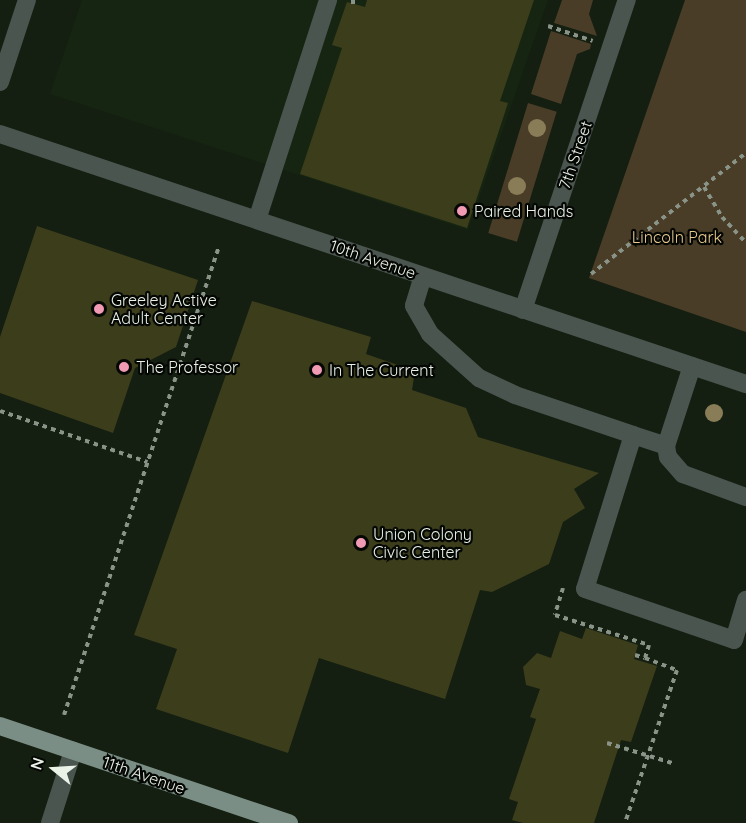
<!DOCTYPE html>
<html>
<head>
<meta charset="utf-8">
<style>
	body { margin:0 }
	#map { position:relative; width:746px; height:823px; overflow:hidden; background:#141f11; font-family:Quicksand,sans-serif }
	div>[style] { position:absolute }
	.built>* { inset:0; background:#162511 }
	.green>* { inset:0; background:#493d27; transform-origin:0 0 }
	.building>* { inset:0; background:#3c3d1b }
	.path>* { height:4px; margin-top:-2px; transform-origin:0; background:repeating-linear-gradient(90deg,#899387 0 4.5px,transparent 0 9px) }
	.minor>* { height:18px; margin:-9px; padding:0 9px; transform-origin:9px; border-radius:9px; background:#4b5550 }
	.major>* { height:18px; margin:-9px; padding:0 9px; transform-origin:9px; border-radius:9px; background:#7b8e85 }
	.trees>* { width:18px; height:18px; margin:-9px; border-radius:50%; background:#897d57 }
	.dots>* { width:16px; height:16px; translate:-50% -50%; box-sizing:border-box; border:3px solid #040703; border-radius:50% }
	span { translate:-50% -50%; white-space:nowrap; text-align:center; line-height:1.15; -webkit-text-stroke:4.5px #040703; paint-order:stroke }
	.street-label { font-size:16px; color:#eaf2e8 }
	.poi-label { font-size:16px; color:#eaf2e8 }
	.left { translate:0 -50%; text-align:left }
	.park-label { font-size:16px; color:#e9ca90 }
	.north { position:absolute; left:24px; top:739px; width:60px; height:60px; -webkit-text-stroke:4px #040703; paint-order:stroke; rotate:288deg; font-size:16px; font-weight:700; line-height:24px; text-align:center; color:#eaf2e8 }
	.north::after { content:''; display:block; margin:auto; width:21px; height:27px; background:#eaf2e8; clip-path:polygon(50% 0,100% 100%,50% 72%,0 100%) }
</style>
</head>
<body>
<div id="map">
	<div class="built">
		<i style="clip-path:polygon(82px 0,548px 0,468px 230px,50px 94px)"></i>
	</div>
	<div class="green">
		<i style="clip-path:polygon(562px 0,593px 0,589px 14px,597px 36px,554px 23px)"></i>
		<i style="clip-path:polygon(685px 0,746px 0,746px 332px,589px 278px)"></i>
		<i style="clip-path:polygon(551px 31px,591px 44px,590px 49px,577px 54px,561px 104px,531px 94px)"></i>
		<i style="left:528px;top:103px;width:30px;height:136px;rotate:17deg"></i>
	</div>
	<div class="building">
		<i style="clip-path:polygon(367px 0,534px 0,500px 101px,508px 103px,467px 228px,300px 174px,342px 48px,332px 45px,347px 2px,365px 7px)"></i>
		<i style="clip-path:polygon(37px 226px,198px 280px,176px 347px,135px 368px,113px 433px,0 393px,0 337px)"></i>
		<i style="clip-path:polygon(252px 301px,371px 337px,366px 354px,415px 371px,412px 390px,466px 408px,478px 437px,599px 473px,574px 489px,585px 508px,563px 522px,549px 564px,492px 592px,480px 590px,445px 699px,319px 658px,288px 753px,156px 709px,177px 649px,134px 635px)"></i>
		<i style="clip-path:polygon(586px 628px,638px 645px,634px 659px,657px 666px,631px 742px,621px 740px,594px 823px,523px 823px,512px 820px,518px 802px,509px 799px,536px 719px,530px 717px,540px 689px,526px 685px,523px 667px,537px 653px,551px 658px,560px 631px,582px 639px)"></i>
	</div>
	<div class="path">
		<i style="left:353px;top:4px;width:4px;rotate:-90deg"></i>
		<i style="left:548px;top:26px;width:47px;rotate:18.4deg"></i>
		<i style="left:704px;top:187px;width:35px;rotate:59deg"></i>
		<i style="left:722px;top:217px;width:35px;rotate:47deg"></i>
		<i style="left:591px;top:274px;width:197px;rotate:-38deg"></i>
		<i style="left:0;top:411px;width:156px;rotate:19.1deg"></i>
		<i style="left:563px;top:588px;width:28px;rotate:107deg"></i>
		<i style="left:555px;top:615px;width:99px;rotate:17.7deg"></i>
		<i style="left:649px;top:645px;width:14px;rotate:107deg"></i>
		<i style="left:645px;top:658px;width:34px;rotate:21deg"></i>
		<i style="left:677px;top:670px;width:162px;rotate:108.8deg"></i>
		<i style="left:635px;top:655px;width:10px;rotate:17deg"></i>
		<i style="left:64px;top:715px;width:492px;rotate:-71.7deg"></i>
		<i style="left:607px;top:743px;width:68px;rotate:17.1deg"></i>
	</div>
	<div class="minor">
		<i style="left:0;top:82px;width:86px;rotate:-71.8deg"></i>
		<i style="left:0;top:134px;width:787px;rotate:18.53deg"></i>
		<i style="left:257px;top:220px;width:231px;rotate:-72.1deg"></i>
		<i style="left:423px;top:276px;width:31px;rotate:107deg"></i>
		<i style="left:414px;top:306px;width:32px;rotate:60deg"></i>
		<i style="left:430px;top:334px;width:66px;rotate:41.9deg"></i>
		<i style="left:479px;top:378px;width:40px;rotate:25deg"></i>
		<i style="left:515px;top:395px;width:125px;rotate:18.7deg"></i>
		<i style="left:633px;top:435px;width:35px;rotate:18deg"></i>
		<i style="left:666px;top:446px;width:84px;rotate:-72deg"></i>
		<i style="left:523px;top:310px;width:327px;rotate:-71.5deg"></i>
		<i style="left:633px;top:435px;width:161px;rotate:107.3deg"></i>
		<i style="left:585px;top:589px;width:157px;rotate:18.9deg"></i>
		<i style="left:734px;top:640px;width:42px;rotate:-73.3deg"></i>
		<i style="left:666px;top:446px;width:11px;rotate:80deg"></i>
		<i style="left:668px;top:457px;width:23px;rotate:49deg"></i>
		<i style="left:683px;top:474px;width:67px;rotate:20.1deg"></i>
		<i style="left:50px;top:823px;width:76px;rotate:-72.3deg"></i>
	</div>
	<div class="major">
		<i style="left:0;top:726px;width:305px;rotate:18.6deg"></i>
	</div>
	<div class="trees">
		<i style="left:537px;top:128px"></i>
		<i style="left:517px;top:186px"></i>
		<i style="left:714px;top:413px"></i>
	</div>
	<div class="dots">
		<i style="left:462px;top:211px;background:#f09ab4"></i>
		<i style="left:99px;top:309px;background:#f09ab4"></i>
		<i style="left:124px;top:367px;background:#f09ab4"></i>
		<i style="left:317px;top:370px;background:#f09ab4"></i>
		<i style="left:361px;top:543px;background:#f09ab4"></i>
	</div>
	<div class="street-label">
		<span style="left:575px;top:155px;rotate:-71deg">7th Street</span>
		<span style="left:373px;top:259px;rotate:19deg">10th Avenue</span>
		<span style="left:144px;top:775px;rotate:19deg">11th Avenue</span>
	</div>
	<div class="poi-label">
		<span class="left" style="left:474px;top:211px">Paired Hands</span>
		<span class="left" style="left:111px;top:309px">Greeley Active<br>Adult Center</span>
		<span class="left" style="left:136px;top:367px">The Professor</span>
		<span class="left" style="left:329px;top:370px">In The Current</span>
		<span class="left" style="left:373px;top:543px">Union Colony<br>Civic Center</span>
	</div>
	<div class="park-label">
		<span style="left:677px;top:237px">Lincoln Park</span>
	</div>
	<div class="north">N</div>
</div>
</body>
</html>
